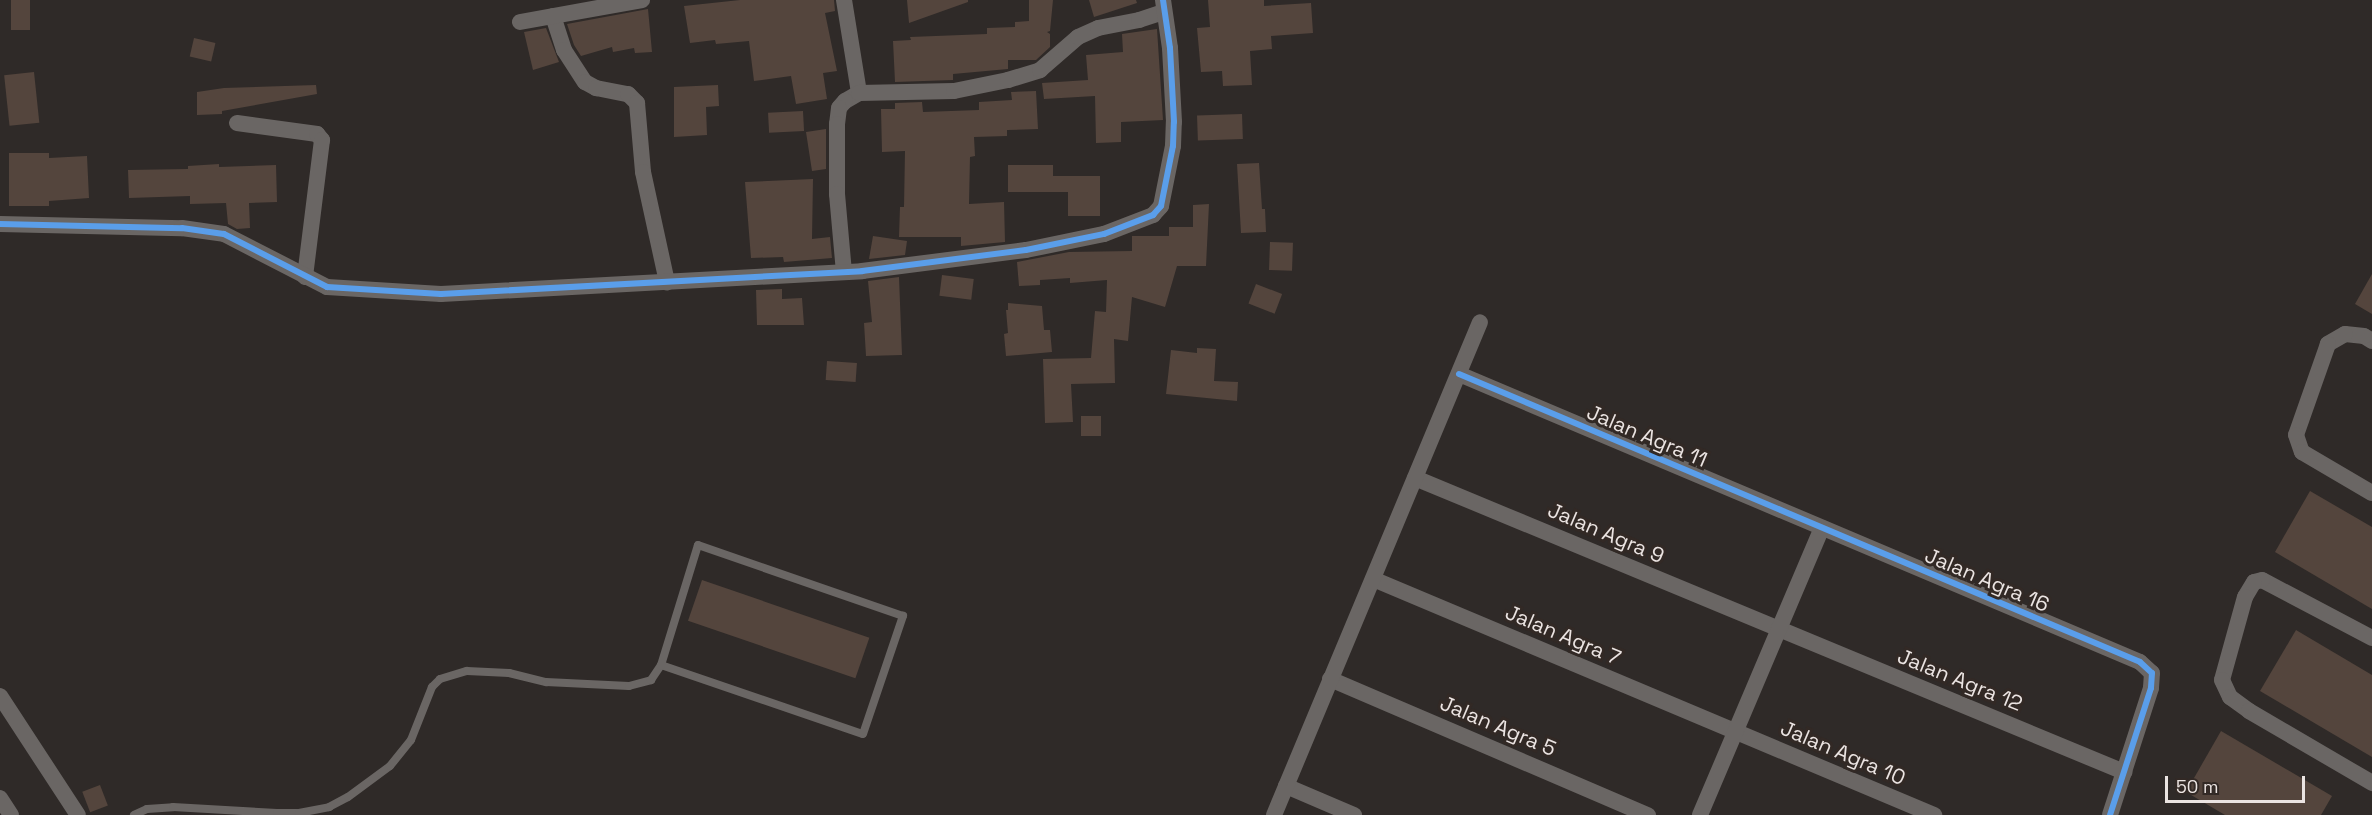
<!DOCTYPE html>
<html>
<head>
<meta charset="utf-8">
<style>
	body { margin:0 }
	#map { position:relative; width:2372px; height:815px; overflow:hidden; background:#2f2a28; font-family:"Space Grotesk",sans-serif }
	div>[style] { position:absolute }
	.building>* { inset:0; background:#54453d; transform-origin:0 0 }
	.service>* { height:8px; margin:-4px; padding:0 4px; transform-origin:4px; border-radius:4px; background:#6a6664 }
	.minor>* { height:16px; margin:-8px; padding:0 8px; transform-origin:8px; border-radius:8px; background:#6a6664 }
	.cycleway>* { height:6px; margin:-3px; padding:0 3px; transform-origin:3px; border-radius:3px; background:#5a9eea }
	span { translate:-50% -50%; white-space:nowrap; text-align:center; line-height:1.15; -webkit-text-stroke:6px #322925; paint-order:stroke }
	.street-label { font-size:21px; color:#ebe4e2 }
	.scale { position:absolute; left:2165px; top:776px; width:140px; height:27px; box-sizing:border-box; border:3px solid #ebe4e2; border-top:0; padding-left:8px; font-size:18px; line-height:21px; white-space:nowrap; color:#ebe4e2; -webkit-text-stroke:4px #322925; paint-order:stroke }
</style>
</head>
<body>
<div id="map">
	<div class="building">
		<i style="left:11px;top:0;width:19px;height:30px"></i>
		<i style="clip-path:polygon(740px 0,834px 0,835px 11px,825px 13px,837px 71px,823px 73px,827px 99px,796px 104px,791px 76px,754px 81px,749px 41px,716px 44px,715px 40px,690px 43px,684px 6px)"></i>
		<i style="clip-path:polygon(907px 0,968px 0,968px 2px,909px 23px)"></i>
		<i style="clip-path:polygon(1029px 0,1053px 0,1050px 31px,1047px 32px,1050px 34px,1050px 47px,1036px 60px,1008px 60px,1008px 69px,953px 74px,953px 80px,895px 82px,893px 41px,911px 40px,910px 37px,987px 34px,987px 28px,1015px 27px,1015px 22px,1029px 21px)"></i>
		<i style="clip-path:polygon(1089px 0,1136px 0,1137px 3px,1094px 17px)"></i>
		<i style="clip-path:polygon(1208px 0,1264px 0,1264px 6px,1311px 3px,1313px 33px,1271px 36px,1272px 49px,1250px 51px,1252px 85px,1223px 86px,1222px 71px,1201px 72px,1197px 28px,1210px 27px)"></i>
		<i style="clip-path:polygon(648px 9px,652px 52px,635px 53px,634px 48px,613px 52px,612px 47px,581px 56px,574px 45px,567px 24px)"></i>
		<i style="clip-path:polygon(546px 28px,559px 62px,533px 70px,524px 32px)"></i>
		<i style="clip-path:polygon(1157px 29px,1163px 120px,1121px 122px,1121px 142px,1096px 143px,1095px 96px,1044px 99px,1042px 83px,1088px 80px,1086px 55px,1123px 52px,1122px 34px)"></i>
		<i style="left:194px;top:38px;width:22px;height:19px;rotate:13deg"></i>
		<i style="left:34px;top:72px;width:51px;height:30px;rotate:84deg"></i>
		<i style="clip-path:polygon(316px 85px,317px 94px,222px 111px,222px 114px,197px 115px,197px 92px,224px 88px)"></i>
		<i style="clip-path:polygon(718px 85px,719px 106px,706px 107px,707px 135px,674px 137px,674px 87px)"></i>
		<i style="clip-path:polygon(1036px 91px,1038px 129px,1007px 130px,1007px 136px,974px 137px,975px 156px,970px 157px,969px 204px,1004px 202px,1005px 242px,961px 246px,961px 237px,899px 237px,900px 207px,904px 207px,905px 151px,882px 152px,881px 109px,895px 109px,895px 103px,922px 102px,923px 112px,979px 110px,979px 102px,1012px 100px,1011px 92px)"></i>
		<i style="left:803px;top:111px;width:20px;height:35px;rotate:87deg"></i>
		<i style="left:1242px;top:114px;width:25px;height:45px;rotate:88deg"></i>
		<i style="clip-path:polygon(826px 129px,826px 169px,812px 171px,806px 132px)"></i>
		<i style="clip-path:polygon(9px 153px,49px 153px,49px 158px,87px 156px,89px 198px,49px 201px,49px 206px,9px 206px)"></i>
		<i style="clip-path:polygon(1259px 163px,1262px 209px,1265px 209px,1266px 232px,1241px 233px,1237px 164px)"></i>
		<i style="clip-path:polygon(219px 164px,219px 167px,276px 165px,277px 202px,249px 203px,250px 228px,237px 229px,228px 224px,226px 203px,190px 204px,190px 196px,129px 198px,128px 170px,188px 169px,188px 166px)"></i>
		<i style="clip-path:polygon(1008px 165px,1053px 165px,1053px 176px,1100px 176px,1100px 216px,1068px 216px,1068px 192px,1008px 192px)"></i>
		<i style="clip-path:polygon(813px 179px,812px 239px,830px 237px,832px 258px,784px 262px,783px 257px,751px 258px,745px 182px)"></i>
		<i style="clip-path:polygon(1209px 204px,1206px 266px,1177px 266px,1165px 307px,1132px 297px,1128px 341px,1114px 339px,1115px 383px,1071px 384px,1073px 422px,1045px 423px,1043px 359px,1091px 358px,1095px 311px,1106px 312px,1107px 280px,1070px 283px,1070px 278px,1040px 280px,1040px 285px,1019px 286px,1017px 262px,1069px 252px,1132px 251px,1132px 236px,1169px 236px,1169px 227px,1193px 227px,1193px 205px)"></i>
		<i style="clip-path:polygon(873px 236px,907px 241px,905px 255px,869px 259px)"></i>
		<i style="left:1270px;top:242px;width:23px;height:28px;rotate:2deg"></i>
		<i style="clip-path:polygon(2372px 274px,2372px 314px,2355px 304px)"></i>
		<i style="left:942px;top:275px;width:32px;height:21px;rotate:7deg"></i>
		<i style="clip-path:polygon(899px 277px,902px 355px,866px 356px,864px 323px,872px 322px,868px 281px)"></i>
		<i style="left:1256px;top:284px;width:28px;height:21px;rotate:21deg"></i>
		<i style="clip-path:polygon(782px 289px,782px 299px,802px 298px,804px 325px,757px 325px,756px 290px)"></i>
		<i style="clip-path:polygon(1008px 303px,1042px 306px,1044px 330px,1050px 330px,1052px 352px,1006px 356px,1004px 334px,1008px 333px,1006px 310px,1008px 310px)"></i>
		<i style="clip-path:polygon(1197px 348px,1216px 349px,1214px 381px,1238px 382px,1237px 401px,1166px 394px,1171px 350px,1197px 353px)"></i>
		<i style="left:827px;top:361px;width:30px;height:19px;rotate:4deg"></i>
		<i style="left:1081px;top:416px;width:20px;height:20px"></i>
		<i style="clip-path:polygon(2310px 491px,2372px 527px,2372px 609px,2275px 552px)"></i>
		<i style="left:702px;top:580px;width:177px;height:43px;rotate:19deg"></i>
		<i style="clip-path:polygon(2296px 630px,2372px 675px,2372px 757px,2260px 691px)"></i>
		<i style="clip-path:polygon(2221px 731px,2332px 796px,2321px 815px,2225px 815px,2186px 792px)"></i>
		<i style="left:100px;top:785px;width:22px;height:19px;rotate:69deg"></i>
	</div>
	<div class="service">
		<i style="left:134px;top:815px;width:14px;rotate:-25deg"></i>
		<i style="left:147px;top:809px;width:26px;rotate:-4deg"></i>
		<i style="left:173px;top:807px;width:104px;rotate:3.3deg"></i>
		<i style="left:277px;top:813px;width:22px"></i>
		<i style="left:299px;top:813px;width:31px;rotate:-11deg"></i>
		<i style="left:329px;top:807px;width:21px;rotate:-28deg"></i>
		<i style="left:348px;top:797px;width:52px;rotate:-36.4deg"></i>
		<i style="left:390px;top:766px;width:33px;rotate:-51deg"></i>
		<i style="left:411px;top:740px;width:57px;rotate:-68.4deg"></i>
		<i style="left:432px;top:687px;width:11px;rotate:-45deg"></i>
		<i style="left:440px;top:679px;width:28px;rotate:-17deg"></i>
		<i style="left:467px;top:671px;width:42px;rotate:2.7deg"></i>
		<i style="left:509px;top:673px;width:38px;rotate:14deg"></i>
		<i style="left:546px;top:682px;width:83px;rotate:2.8deg"></i>
		<i style="left:629px;top:686px;width:23px;rotate:-15deg"></i>
		<i style="left:651px;top:680px;width:18px;rotate:-56deg"></i>
		<i style="left:661px;top:665px;width:213px;rotate:18.9deg"></i>
		<i style="left:863px;top:734px;width:125px;rotate:-71.3deg"></i>
		<i style="left:903px;top:616px;width:217px;rotate:-160.9deg"></i>
		<i style="left:698px;top:545px;width:126px;rotate:107.1deg"></i>
	</div>
	<div class="minor">
		<i style="left:844px;top:0;width:94px;rotate:80.8deg"></i>
		<i style="left:859px;top:93px;width:16px;rotate:150deg"></i>
		<i style="left:845px;top:101px;width:9px;rotate:131deg"></i>
		<i style="left:839px;top:108px;width:16px;rotate:97deg"></i>
		<i style="left:837px;top:124px;width:70px;rotate:90deg"></i>
		<i style="left:837px;top:194px;width:78px;rotate:84.9deg"></i>
		<i style="left:553px;top:16px;width:36px;rotate:72deg"></i>
		<i style="left:564px;top:50px;width:38px;rotate:57deg"></i>
		<i style="left:585px;top:82px;width:13px;rotate:29deg"></i>
		<i style="left:596px;top:88px;width:33px;rotate:11deg"></i>
		<i style="left:628px;top:94px;width:13px;rotate:45deg"></i>
		<i style="left:637px;top:103px;width:69px;rotate:85deg"></i>
		<i style="left:643px;top:172px;width:113px;rotate:77.7deg"></i>
		<i style="left:520px;top:22px;width:124px;rotate:-10.2deg"></i>
		<i style="left:859px;top:93px;width:95px;rotate:-1.2deg"></i>
		<i style="left:954px;top:91px;width:55px;rotate:-11.5deg"></i>
		<i style="left:1008px;top:80px;width:34px;rotate:-17deg"></i>
		<i style="left:1040px;top:70px;width:50px;rotate:-41deg"></i>
		<i style="left:1078px;top:37px;width:22px;rotate:-24deg"></i>
		<i style="left:1098px;top:28px;width:42px;rotate:-11deg"></i>
		<i style="left:1139px;top:20px;width:26px;rotate:-18deg"></i>
		<i style="left:237px;top:123px;width:81px;rotate:7.8deg"></i>
		<i style="left:317px;top:134px;width:8px;rotate:50deg"></i>
		<i style="left:322px;top:140px;width:138px;rotate:97.1deg"></i>
		<i style="left:0;top:224px;width:182px;rotate:1.3deg"></i>
		<i style="left:182px;top:228px;width:42px;rotate:8.1deg"></i>
		<i style="left:224px;top:234px;width:116px;rotate:27.2deg"></i>
		<i style="left:327px;top:287px;width:114px;rotate:3.5deg"></i>
		<i style="left:441px;top:294px;width:422px;rotate:-3.1deg"></i>
		<i style="left:862px;top:271px;width:165px;rotate:-7.3deg"></i>
		<i style="left:1026px;top:250px;width:80px;rotate:-11.6deg"></i>
		<i style="left:1104px;top:234px;width:53px;rotate:-21.2deg"></i>
		<i style="left:1153px;top:215px;width:12px;rotate:-48deg"></i>
		<i style="left:1161px;top:206px;width:61px;rotate:-78.7deg"></i>
		<i style="left:1173px;top:146px;width:24px;rotate:-88deg"></i>
		<i style="left:1174px;top:122px;width:74px;rotate:-93.1deg"></i>
		<i style="left:1170px;top:48px;width:49px;rotate:-98.3deg"></i>
		<i style="left:2372px;top:341px;width:9px;rotate:-148deg"></i>
		<i style="left:2364px;top:336px;width:19px;rotate:-174deg"></i>
		<i style="left:2345px;top:334px;width:20px;rotate:150deg"></i>
		<i style="left:2328px;top:344px;width:96px;rotate:109.4deg"></i>
		<i style="left:2296px;top:435px;width:18px;rotate:71deg"></i>
		<i style="left:2302px;top:452px;width:81px;rotate:30.4deg"></i>
		<i style="left:1459px;top:374px;width:739px;rotate:22.92deg"></i>
		<i style="left:2140px;top:662px;width:16px;rotate:43deg"></i>
		<i style="left:2152px;top:673px;width:15px;rotate:94deg"></i>
		<i style="left:2151px;top:688px;width:133px;rotate:107.9deg"></i>
		<i style="left:1415px;top:478px;width:768px;rotate:22.52deg"></i>
		<i style="left:1373px;top:579px;width:609px;rotate:22.82deg"></i>
		<i style="left:2372px;top:638px;width:124px;rotate:-152.2deg"></i>
		<i style="left:2262px;top:580px;width:8px;rotate:166deg"></i>
		<i style="left:2254px;top:582px;width:17px;rotate:121deg"></i>
		<i style="left:2245px;top:597px;width:86px;rotate:105.5deg"></i>
		<i style="left:2222px;top:680px;width:19px;rotate:65deg"></i>
		<i style="left:2230px;top:697px;width:24px;rotate:36deg"></i>
		<i style="left:2249px;top:711px;width:143px;rotate:30.3deg"></i>
		<i style="left:1330px;top:679px;width:346px;rotate:23.2deg"></i>
		<i style="left:0;top:696px;width:142px;rotate:56.8deg"></i>
		<i style="left:1286px;top:786px;width:74px;rotate:23.1deg"></i>
		<i style="left:0;top:798px;width:20px;rotate:57deg"></i>
		<i style="left:1274px;top:815px;width:534px;rotate:-67.32deg"></i>
		<i style="left:1700px;top:815px;width:312px;rotate:-67deg"></i>
	</div>
	<div class="cycleway">
		<i style="left:0;top:224px;width:182px;rotate:1.3deg"></i>
		<i style="left:182px;top:228px;width:42px;rotate:8.1deg"></i>
		<i style="left:224px;top:234px;width:116px;rotate:27.2deg"></i>
		<i style="left:327px;top:287px;width:114px;rotate:3.5deg"></i>
		<i style="left:441px;top:294px;width:422px;rotate:-3.1deg"></i>
		<i style="left:862px;top:271px;width:165px;rotate:-7.3deg"></i>
		<i style="left:1026px;top:250px;width:80px;rotate:-11.6deg"></i>
		<i style="left:1104px;top:234px;width:53px;rotate:-21.2deg"></i>
		<i style="left:1153px;top:215px;width:12px;rotate:-48deg"></i>
		<i style="left:1161px;top:206px;width:61px;rotate:-78.7deg"></i>
		<i style="left:1173px;top:146px;width:24px;rotate:-88deg"></i>
		<i style="left:1174px;top:122px;width:74px;rotate:-93.1deg"></i>
		<i style="left:1170px;top:48px;width:49px;rotate:-98.3deg"></i>
		<i style="left:1459px;top:374px;width:739px;rotate:22.92deg"></i>
		<i style="left:2140px;top:662px;width:16px;rotate:43deg"></i>
		<i style="left:2152px;top:673px;width:15px;rotate:94deg"></i>
		<i style="left:2151px;top:688px;width:133px;rotate:107.9deg"></i>
	</div>
	<div class="street-label">
		<span style="left:1647px;top:436px;rotate:23deg">Jalan Agra 11</span>
		<span style="left:1606px;top:533px;rotate:23deg">Jalan Agra 9</span>
		<span style="left:1987px;top:580px;rotate:23deg">Jalan Agra 16</span>
		<span style="left:1563px;top:635px;rotate:23deg">Jalan Agra 7</span>
		<span style="left:1960px;top:680px;rotate:22deg">Jalan Agra 12</span>
		<span style="left:1498px;top:726px;rotate:23deg">Jalan Agra 5</span>
		<span style="left:1843px;top:753px;rotate:23deg">Jalan Agra 10</span>
	</div>
	<div class="scale">50 m</div>
</div>
</body>
</html>
